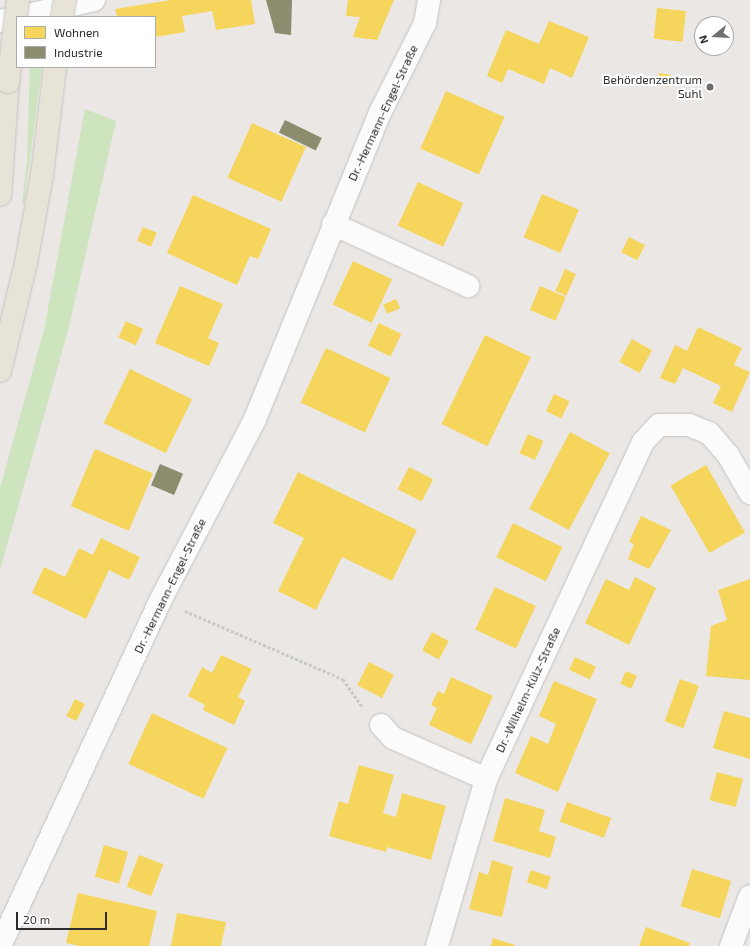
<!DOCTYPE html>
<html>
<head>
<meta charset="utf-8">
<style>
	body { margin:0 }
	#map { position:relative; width:750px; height:946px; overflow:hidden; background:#eae7e4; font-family:"Exo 2",sans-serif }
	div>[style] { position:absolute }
	.green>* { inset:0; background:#cde4bf }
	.homes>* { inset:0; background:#f6d55c; transform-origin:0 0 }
	.industry>* { inset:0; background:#8c8c6e; transform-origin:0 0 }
	.path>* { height:2.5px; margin-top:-1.25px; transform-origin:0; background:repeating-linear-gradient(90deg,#c8c8c8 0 3px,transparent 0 5px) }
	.roads { filter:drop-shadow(0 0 1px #c4c3c3) drop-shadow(0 0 1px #c4c3c3) }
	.minor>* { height:22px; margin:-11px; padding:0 11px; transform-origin:11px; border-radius:11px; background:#fcfbfb }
	.major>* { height:22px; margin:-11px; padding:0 11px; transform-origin:11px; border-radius:11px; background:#e7e3d6 }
	.bridges { filter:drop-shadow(0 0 1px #c6c4c3) drop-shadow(0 0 1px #c6c4c3) }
	.major-bridge>* { height:22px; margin:-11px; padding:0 11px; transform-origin:11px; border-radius:11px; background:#e7e3d6 }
	.dots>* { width:11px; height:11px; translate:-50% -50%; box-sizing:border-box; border:2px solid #fff; border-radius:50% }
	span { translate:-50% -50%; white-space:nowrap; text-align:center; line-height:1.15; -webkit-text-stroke:4px #fff; paint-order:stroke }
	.poi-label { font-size:12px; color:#2d2d2d }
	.right { translate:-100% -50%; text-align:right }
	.street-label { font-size:12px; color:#2d2d2d }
	.legend { position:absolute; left:16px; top:16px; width:140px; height:52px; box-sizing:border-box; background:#fff; border:1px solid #ababab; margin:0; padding:5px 7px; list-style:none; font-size:12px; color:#2d2d2d }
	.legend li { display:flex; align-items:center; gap:8px; height:20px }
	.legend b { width:20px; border:1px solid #ababab }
	.north { position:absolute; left:694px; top:16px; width:40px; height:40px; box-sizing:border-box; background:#fff; border:1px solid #ababab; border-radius:50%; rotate:252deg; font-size:11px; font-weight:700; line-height:16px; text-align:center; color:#2d2d2d }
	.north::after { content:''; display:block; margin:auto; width:14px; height:18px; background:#6f6e6d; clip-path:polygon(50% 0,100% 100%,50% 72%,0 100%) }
	.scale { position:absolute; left:16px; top:912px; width:91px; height:18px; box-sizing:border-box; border:2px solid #2d2d2d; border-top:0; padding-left:5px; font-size:12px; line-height:14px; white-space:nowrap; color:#2d2d2d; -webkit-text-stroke:3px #fff; paint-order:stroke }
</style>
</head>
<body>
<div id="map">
	<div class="green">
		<i style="clip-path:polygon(30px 67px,42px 67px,24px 204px,22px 203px,27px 161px)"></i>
		<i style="clip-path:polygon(85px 109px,116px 121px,68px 331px,0 570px,0 488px,44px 330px)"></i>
	</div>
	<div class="homes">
		<i style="clip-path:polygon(171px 0,251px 0,255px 24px,216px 30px,212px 11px,182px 16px,185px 32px,155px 37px,155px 17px,117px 17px,115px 9px)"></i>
		<i style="clip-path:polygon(348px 0,394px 0,377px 40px,353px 37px,360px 17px,346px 16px)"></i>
		<i style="left:657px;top:8px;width:29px;height:31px;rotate:6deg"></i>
		<i style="clip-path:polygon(549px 21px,589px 37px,572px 78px,550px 68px,544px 84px,508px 69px,502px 83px,487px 76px,506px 30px,539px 44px)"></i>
		<i style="left:659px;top:73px;width:12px;height:12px;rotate:9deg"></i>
		<i style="left:446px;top:91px;width:64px;height:63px;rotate:24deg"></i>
		<i style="left:252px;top:123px;width:59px;height:60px;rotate:24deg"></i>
		<i style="left:418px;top:182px;width:50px;height:48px;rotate:25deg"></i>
		<i style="left:542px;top:194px;width:40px;height:47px;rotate:23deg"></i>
		<i style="clip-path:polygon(193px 195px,271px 229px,258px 259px,250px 256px,237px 285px,167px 253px)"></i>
		<i style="left:143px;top:227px;width:15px;height:15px;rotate:23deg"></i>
		<i style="left:629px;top:237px;width:18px;height:17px;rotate:27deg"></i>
		<i style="left:353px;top:261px;width:43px;height:48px;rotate:25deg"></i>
		<i style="left:565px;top:269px;width:12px;height:24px;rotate:24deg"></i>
		<i style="clip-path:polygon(180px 286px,223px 304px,208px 338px,219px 343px,209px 366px,155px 343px)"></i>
		<i style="left:540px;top:286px;width:28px;height:26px;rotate:23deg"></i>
		<i style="left:396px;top:299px;width:10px;height:14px;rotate:66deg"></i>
		<i style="left:126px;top:321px;width:19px;height:18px;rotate:25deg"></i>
		<i style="left:379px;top:323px;width:25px;height:25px;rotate:26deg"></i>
		<i style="clip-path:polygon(698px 327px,742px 348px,734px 365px,750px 372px,732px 412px,713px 403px,721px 386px,683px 368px,675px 384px,660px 378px,675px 345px,687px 351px)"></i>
		<i style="left:485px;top:335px;width:51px;height:99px;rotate:26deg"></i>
		<i style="left:632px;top:339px;width:23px;height:26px;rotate:29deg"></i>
		<i style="left:326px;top:348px;width:71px;height:60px;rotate:25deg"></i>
		<i style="left:130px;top:369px;width:69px;height:60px;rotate:26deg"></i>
		<i style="left:554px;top:394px;width:17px;height:19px;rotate:25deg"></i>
		<i style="left:570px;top:432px;width:45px;height:87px;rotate:28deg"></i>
		<i style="left:528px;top:434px;width:17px;height:21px;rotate:24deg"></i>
		<i style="left:95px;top:449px;width:63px;height:62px;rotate:23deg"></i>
		<i style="left:706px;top:465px;width:78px;height:41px;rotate:60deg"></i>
		<i style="left:409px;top:467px;width:27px;height:25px;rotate:27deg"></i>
		<i style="clip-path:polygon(298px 472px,417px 530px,392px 581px,342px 557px,316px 610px,278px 591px,304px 538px,273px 523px)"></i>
		<i style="clip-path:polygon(641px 516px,671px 530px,649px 569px,628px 559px,634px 544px,629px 542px)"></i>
		<i style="left:513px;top:523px;width:55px;height:38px;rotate:26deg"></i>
		<i style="clip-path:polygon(101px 538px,140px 557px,129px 580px,109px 570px,86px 619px,32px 593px,44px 567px,65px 577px,79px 548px,93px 555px)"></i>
		<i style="clip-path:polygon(635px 577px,656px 588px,629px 645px,585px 623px,606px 579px,629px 590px)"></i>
		<i style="clip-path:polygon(750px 579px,750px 680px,706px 676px,711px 626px,727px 620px,718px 590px)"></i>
		<i style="left:495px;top:587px;width:45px;height:47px;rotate:25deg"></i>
		<i style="left:432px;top:632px;width:19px;height:21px;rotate:28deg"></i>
		<i style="clip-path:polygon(221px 655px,252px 669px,238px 697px,245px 701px,234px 725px,203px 710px,205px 705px,188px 696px,202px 667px,212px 673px)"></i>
		<i style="left:575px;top:657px;width:23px;height:14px;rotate:25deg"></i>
		<i style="left:369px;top:662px;width:28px;height:26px;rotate:27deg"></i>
		<i style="left:626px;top:671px;width:12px;height:14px;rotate:24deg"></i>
		<i style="clip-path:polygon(451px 677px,493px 696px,471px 744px,429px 725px,437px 708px,431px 705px,438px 691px,444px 694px)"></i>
		<i style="left:680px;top:679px;width:20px;height:45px;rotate:20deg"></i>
		<i style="clip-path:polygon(554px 681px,597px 699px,558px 792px,515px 773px,531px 736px,548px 744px,556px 724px,539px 716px)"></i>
		<i style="left:75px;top:699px;width:11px;height:19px;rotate:27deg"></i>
		<i style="clip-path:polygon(724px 711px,750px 718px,750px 759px,713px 748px)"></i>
		<i style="left:152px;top:713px;width:83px;height:56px;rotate:25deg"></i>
		<i style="clip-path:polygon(359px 765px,394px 775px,383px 813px,396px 817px,402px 793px,446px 806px,431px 860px,387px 847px,386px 852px,329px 836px,339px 801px,348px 804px)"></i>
		<i style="left:717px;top:772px;width:27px;height:29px;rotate:15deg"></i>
		<i style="clip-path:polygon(505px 798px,545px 810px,539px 831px,556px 837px,550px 858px,493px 841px)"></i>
		<i style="left:567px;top:802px;width:47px;height:21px;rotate:20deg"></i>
		<i style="left:104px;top:845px;width:25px;height:33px;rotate:16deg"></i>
		<i style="left:139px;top:855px;width:26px;height:34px;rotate:21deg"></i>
		<i style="clip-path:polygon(492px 860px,513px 867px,502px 917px,469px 909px,479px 872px,488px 875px)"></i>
		<i style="left:692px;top:869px;width:41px;height:39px;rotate:17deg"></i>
		<i style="left:531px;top:870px;width:21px;height:13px;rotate:19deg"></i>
		<i style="clip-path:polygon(78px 893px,157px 911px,149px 946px,80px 946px,66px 943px)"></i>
		<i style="clip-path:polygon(177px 913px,226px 922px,221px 946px,171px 946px)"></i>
		<i style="clip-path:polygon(646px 927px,690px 943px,689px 946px,639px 946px)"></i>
		<i style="clip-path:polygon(493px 938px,515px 945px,515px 946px,491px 946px)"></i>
	</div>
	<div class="industry">
		<i style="clip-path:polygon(266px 0,292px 0,291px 35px,275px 33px)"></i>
		<i style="left:285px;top:120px;width:41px;height:14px;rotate:26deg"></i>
		<i style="left:160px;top:464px;width:25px;height:23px;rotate:23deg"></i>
	</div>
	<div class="path">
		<i style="left:185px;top:611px;width:172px;rotate:23.3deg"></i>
		<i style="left:343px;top:679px;width:33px;rotate:55deg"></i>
	</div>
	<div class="roads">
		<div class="minor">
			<i style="left:19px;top:17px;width:77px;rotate:-12.8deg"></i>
			<i style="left:0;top:21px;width:17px;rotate:-13deg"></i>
			<i style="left:333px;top:224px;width:149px;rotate:24.7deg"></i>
			<i style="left:381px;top:725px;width:18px;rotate:47deg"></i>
			<i style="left:393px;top:738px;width:102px;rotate:23.8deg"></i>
			<i style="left:0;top:946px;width:380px;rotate:-65.1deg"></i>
			<i style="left:160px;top:601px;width:205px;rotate:-62.4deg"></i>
			<i style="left:255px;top:419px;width:331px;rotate:-67.8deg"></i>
			<i style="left:380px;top:113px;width:101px;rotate:-63.4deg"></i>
			<i style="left:425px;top:23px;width:23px;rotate:-80deg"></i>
			<i style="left:437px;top:946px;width:174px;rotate:-73.6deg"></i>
			<i style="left:486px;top:779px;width:372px;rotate:-65deg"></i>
			<i style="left:643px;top:442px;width:23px;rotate:-47deg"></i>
			<i style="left:659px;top:425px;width:30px"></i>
			<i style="left:689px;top:425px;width:22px;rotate:22deg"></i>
			<i style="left:709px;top:433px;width:29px;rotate:49deg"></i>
			<i style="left:728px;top:455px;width:44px;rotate:59.9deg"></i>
			<i style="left:731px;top:946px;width:53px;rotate:-69.2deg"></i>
		</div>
		<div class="major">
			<i style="left:0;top:195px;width:113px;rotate:-86deg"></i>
			<i style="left:0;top:371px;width:111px;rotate:-76.5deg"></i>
			<i style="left:26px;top:263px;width:89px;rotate:-79.7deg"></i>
			<i style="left:42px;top:175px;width:109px;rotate:-83.1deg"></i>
		</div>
	</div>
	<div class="bridges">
		<div class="major-bridge">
			<i style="left:62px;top:17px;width:17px;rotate:-80deg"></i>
			<i style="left:8px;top:82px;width:83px;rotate:-83deg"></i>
		</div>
	</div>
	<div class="dots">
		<i style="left:710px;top:87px;background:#6f6e6d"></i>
	</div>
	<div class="poi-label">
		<span class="right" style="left:702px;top:87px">Behördenzentrum<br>Suhl</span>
	</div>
	<div class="street-label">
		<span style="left:383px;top:113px;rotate:-65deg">Dr.-Hermann-Engel-Straße</span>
		<span style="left:170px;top:586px;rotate:-64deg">Dr.-Hermann-Engel-Straße</span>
		<span style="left:528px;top:690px;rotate:-65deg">Dr.-Wilhelm-Külz-Straße</span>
	</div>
	<ul class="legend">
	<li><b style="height:11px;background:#f6d55c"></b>Wohnen</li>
	<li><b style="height:11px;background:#8c8c6e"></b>Industrie</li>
	</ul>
	<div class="north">N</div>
	<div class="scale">20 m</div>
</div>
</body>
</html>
